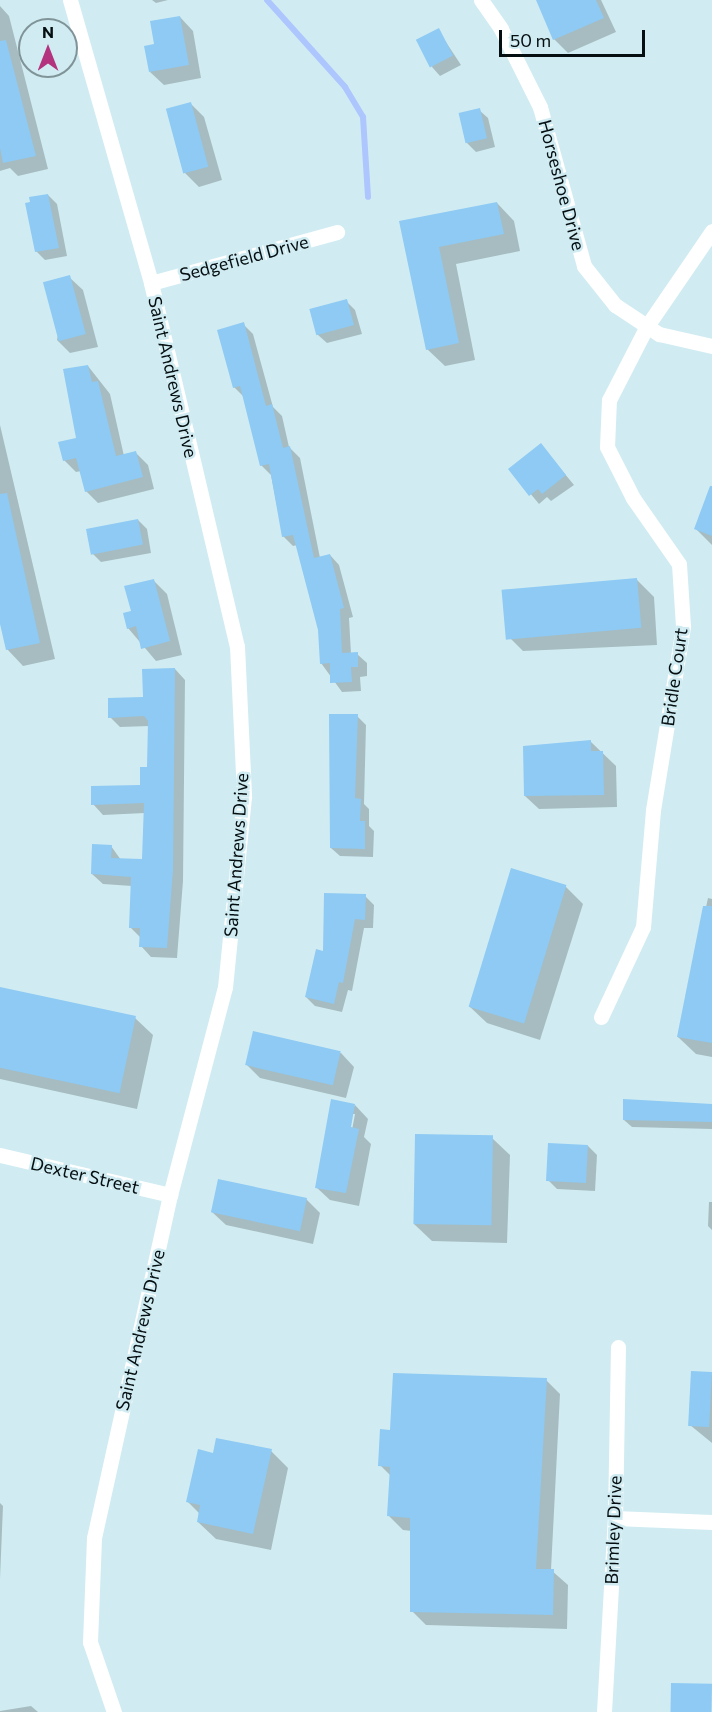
<!DOCTYPE html>
<html>
<head>
<meta charset="utf-8">
<style>
	body { margin:0 }
	#map { position:relative; width:712px; height:1712px; overflow:hidden; background:#d0ecf2; font-family:Commissioner,sans-serif }
	div>[style] { position:absolute }
	.shadow>* { inset:0; background:#0003 }
	.stream>* { height:6px; margin:-3px; padding:0 3px; transform-origin:3px; border-radius:3px; background:#adc6fe }
	.building>* { inset:0; background:#8ecaf3; transform-origin:0 0 }
	.minor>* { height:15px; margin:-7.5px; padding:0 7.5px; transform-origin:7.5px; border-radius:7.5px; background:#fff }
	span { translate:-50% -50%; white-space:nowrap; text-align:center; line-height:1.15; -webkit-text-stroke:5px #d0ecf2; paint-order:stroke }
	.street-label { font-size:18px; color:#050e10 }
	.north { position:absolute; left:18px; top:18px; width:60px; height:60px; box-sizing:border-box; background:#d0ecf2; border:2px solid #7f9398; border-radius:50%; rotate:0deg; font-size:16px; font-weight:700; line-height:24px; text-align:center; color:#050e10 }
	.north::after { content:''; display:block; margin:auto; width:21px; height:27px; background:#b3337f; clip-path:polygon(50% 0,100% 100%,50% 72%,0 100%) }
	.scale { position:absolute; left:499px; top:30px; width:146px; height:27px; box-sizing:border-box; border:3px solid #050e10; border-top:0; padding-left:8px; font-size:18px; line-height:21px; white-space:nowrap; color:#050e10; -webkit-text-stroke:4px #d0ecf2; paint-order:stroke }
</style>
</head>
<body>
<div id="map">
	<div class="shadow">
		<i style="clip-path:polygon(152px 0,168px 0,156px 3px)"></i>
		<i style="clip-path:polygon(537px 0,601px 0,616px 32px,568px 53px,554px 39px)"></i>
		<i style="clip-path:polygon(0 6px,9px 16px,48px 169px,18px 176px,10px 168px,0 171px)"></i>
		<i style="clip-path:polygon(180px 17px,193px 31px,201px 78px,164px 85px,150px 72px)"></i>
		<i style="clip-path:polygon(438px 30px,461px 65px,440px 76px,432px 67px)"></i>
		<i style="clip-path:polygon(190px 103px,204px 117px,222px 180px,199px 187px,185px 173px)"></i>
		<i style="clip-path:polygon(479px 110px,488px 118px,495px 147px,476px 152px,467px 143px)"></i>
		<i style="clip-path:polygon(48px 195px,57px 204px,67px 256px,45px 260px,36px 251px)"></i>
		<i style="clip-path:polygon(497px 203px,514px 221px,520px 251px,456px 264px,475px 360px,445px 366px,427px 349px,401px 223px)"></i>
		<i style="clip-path:polygon(69px 277px,83px 290px,98px 347px,70px 353px,57px 340px)"></i>
		<i style="clip-path:polygon(346px 301px,355px 310px,362px 334px,327px 343px,318px 335px,312px 311px)"></i>
		<i style="clip-path:polygon(243px 324px,253px 334px,273px 407px,282px 416px,289px 447px,300px 458px,320px 558px,330px 555px,339px 565px,353px 617px,349px 618px,351px 654px,357px 654px,367px 663px,367px 676px,360px 677px,361px 691px,342px 692px,321px 663px,320px 630px,297px 545px,293px 546px,283px 536px,271px 475px,261px 465px,245px 398px,234px 387px)"></i>
		<i style="clip-path:polygon(88px 366px,110px 394px,124px 456px,136px 453px,148px 465px,154px 489px,98px 503px,86px 491px,81px 471px,76px 472px,64px 460px,78px 439px)"></i>
		<i style="clip-path:polygon(0 425px,55px 659px,23px 666px,7px 649px,0 617px)"></i>
		<i style="clip-path:polygon(541px 445px,574px 485px,551px 501px,547px 497px,539px 504px,510px 469px)"></i>
		<i style="clip-path:polygon(712px 490px,712px 545px,696px 529px)"></i>
		<i style="clip-path:polygon(138px 520px,147px 529px,151px 553px,101px 562px,92px 553px)"></i>
		<i style="clip-path:polygon(153px 580px,167px 594px,182px 655px,156px 661px,128px 628px,132px 612px)"></i>
		<i style="clip-path:polygon(637px 580px,654px 597px,657px 645px,523px 651px,506px 634px)"></i>
		<i style="clip-path:polygon(175px 669px,185px 680px,183px 881px,177px 958px,151px 957px,141px 946px,141px 938px,130px 927px,132px 886px,103px 884px,92px 874px,111px 846px,121px 860px,144px 861px,145px 813px,103px 815px,93px 804px,141px 787px,148px 769px,150px 726px,120px 727px,110px 717px,145px 699px)"></i>
		<i style="clip-path:polygon(357px 716px,366px 725px,364px 804px,369px 809px,369px 826px,374px 831px,373px 857px,340px 856px,331px 848px)"></i>
		<i style="clip-path:polygon(590px 741px,616px 766px,617px 807px,539px 809px,525px 796px)"></i>
		<i style="clip-path:polygon(565px 886px,583px 904px,540px 1040px,487px 1023px,469px 1006px)"></i>
		<i style="clip-path:polygon(365px 896px,374px 905px,373px 928px,364px 928px,352px 991px,348px 990px,342px 1012px,315px 1006px,306px 997px,324px 953px)"></i>
		<i style="clip-path:polygon(708px 898px,712px 899px,712px 1057px,696px 1054px,678px 1037px)"></i>
		<i style="clip-path:polygon(0 989px,135px 1018px,153px 1035px,137px 1109px,0 1079px)"></i>
		<i style="clip-path:polygon(341px 1053px,354px 1067px,346px 1098px,260px 1078px,246px 1064px)"></i>
		<i style="clip-path:polygon(evenodd,355px 1105px,368px 1119px,364px 1137px,371px 1144px,359px 1206px,330px 1200px,316px 1187px,355px 1105px,352px 1114px,355px 1114px,351px 1135px,348px 1134px,352px 1114px)"></i>
		<i style="clip-path:polygon(712px 1105px,712px 1129px,632px 1127px,624px 1120px)"></i>
		<i style="clip-path:polygon(492px 1138px,510px 1155px,507px 1243px,432px 1241px,414px 1224px)"></i>
		<i style="clip-path:polygon(588px 1146px,597px 1155px,595px 1191px,557px 1189px,548px 1180px)"></i>
		<i style="clip-path:polygon(306px 1199px,320px 1213px,313px 1244px,226px 1225px,212px 1212px)"></i>
		<i style="clip-path:polygon(709px 1202px,712px 1202px,712px 1230px,708px 1226px)"></i>
		<i style="clip-path:polygon(712px 1373px,712px 1443px,690px 1425px)"></i>
		<i style="clip-path:polygon(546px 1380px,560px 1394px,551px 1570px,568px 1585px,567px 1629px,426px 1625px,412px 1611px,412px 1531px,403px 1530px,389px 1516px,391px 1476px,380px 1465px,392px 1431px)"></i>
		<i style="clip-path:polygon(271px 1451px,288px 1468px,271px 1550px,216px 1539px,198px 1522px,200px 1514px,188px 1502px,214px 1454px)"></i>
		<i style="clip-path:polygon(0 1503px,3px 1506px,0 1579px)"></i>
		<i style="clip-path:polygon(31px 1706px,38px 1712px,0 1712px,0 1711px)"></i>
	</div>
	<div class="stream">
		<i style="left:267px;top:0;width:117px;rotate:48.1deg"></i>
		<i style="left:345px;top:87px;width:35px;rotate:59deg"></i>
		<i style="left:363px;top:117px;width:80px;rotate:86.4deg"></i>
	</div>
	<div class="building">
		<i style="clip-path:polygon(536px 0,596px 0,604px 18px,553px 40px)"></i>
		<i style="clip-path:polygon(180px 16px,189px 65px,149px 72px,144px 46px,154px 44px,150px 21px)"></i>
		<i style="left:439px;top:28px;width:31px;height:26px;rotate:63deg"></i>
		<i style="clip-path:polygon(6px 40px,36px 156px,3px 163px,0 148px,0 41px)"></i>
		<i style="left:191px;top:102px;width:67px;height:26px;rotate:75deg"></i>
		<i style="left:480px;top:108px;width:31px;height:22px;rotate:77deg"></i>
		<i style="clip-path:polygon(48px 194px,59px 248px,35px 252px,25px 203px,30px 202px,29px 197px)"></i>
		<i style="clip-path:polygon(497px 202px,504px 234px,439px 247px,459px 343px,426px 350px,399px 221px)"></i>
		<i style="left:70px;top:275px;width:61px;height:28px;rotate:75deg"></i>
		<i style="left:347px;top:299px;width:27px;height:39px;rotate:75deg"></i>
		<i style="clip-path:polygon(244px 322px,266px 406px,272px 404px,283px 448px,290px 446px,314px 558px,330px 554px,344px 608px,340px 609px,342px 653px,358px 652px,358px 667px,351px 667px,352px 682px,330px 683px,330px 663px,320px 664px,318px 630px,293px 535px,282px 537px,269px 464px,260px 466px,240px 386px,233px 388px,217px 330px)"></i>
		<i style="clip-path:polygon(88px 365px,92px 382px,98px 381px,116px 456px,136px 451px,143px 477px,85px 492px,76px 458px,63px 461px,58px 442px,76px 438px,63px 369px)"></i>
		<i style="clip-path:polygon(541px 443px,566px 475px,542px 494px,538px 489px,529px 496px,508px 469px)"></i>
		<i style="clip-path:polygon(710px 486px,712px 486px,712px 536px,694px 529px)"></i>
		<i style="clip-path:polygon(7px 493px,40px 643px,6px 650px,0 624px,0 494px)"></i>
		<i style="left:138px;top:519px;width:26px;height:53px;rotate:79deg"></i>
		<i style="left:637px;top:578px;width:50px;height:136px;rotate:85deg"></i>
		<i style="clip-path:polygon(154px 579px,170px 641px,141px 649px,136px 626px,127px 629px,123px 613px,131px 611px,124px 586px)"></i>
		<i style="clip-path:polygon(175px 668px,173px 870px,167px 948px,139px 947px,140px 928px,129px 928px,131px 877px,91px 874px,92px 844px,112px 845px,111px 858px,142px 859px,144px 803px,91px 805px,91px 786px,140px 785px,140px 767px,147px 767px,148px 721px,144px 716px,108px 718px,108px 698px,143px 697px,142px 669px)"></i>
		<i style="clip-path:polygon(329px 714px,358px 714px,355px 798px,361px 799px,360px 821px,365px 821px,365px 849px,330px 848px)"></i>
		<i style="clip-path:polygon(591px 740px,591px 751px,603px 751px,604px 795px,524px 796px,523px 746px)"></i>
		<i style="left:511px;top:868px;width:58px;height:145px;rotate:17deg"></i>
		<i style="clip-path:polygon(324px 893px,366px 894px,365px 920px,355px 919px,343px 983px,339px 982px,334px 1004px,305px 997px,316px 949px,323px 951px)"></i>
		<i style="clip-path:polygon(703px 906px,712px 906px,712px 1043px,677px 1037px)"></i>
		<i style="left:0;top:987px;width:139px;height:79px;rotate:12deg"></i>
		<i style="left:253px;top:1031px;width:90px;height:35px;rotate:13deg"></i>
		<i style="clip-path:polygon(331px 1099px,355px 1104px,351px 1127px,359px 1129px,346px 1193px,315px 1188px)"></i>
		<i style="clip-path:polygon(623px 1099px,712px 1104px,712px 1122px,623px 1120px)"></i>
		<i style="left:415px;top:1134px;width:78px;height:90px;rotate:1deg"></i>
		<i style="left:548px;top:1143px;width:40px;height:38px;rotate:3deg"></i>
		<i style="left:218px;top:1179px;width:91px;height:34px;rotate:12deg"></i>
		<i style="left:691px;top:1371px;width:21px;height:55px;rotate:3deg"></i>
		<i style="clip-path:polygon(393px 1373px,547px 1378px,536px 1569px,554px 1569px,553px 1615px,410px 1612px,410px 1518px,387px 1516px,390px 1467px,378px 1466px,380px 1429px,390px 1430px)"></i>
		<i style="clip-path:polygon(216px 1438px,272px 1449px,253px 1534px,197px 1522px,200px 1505px,186px 1502px,198px 1449px,213px 1453px)"></i>
		<i style="left:671px;top:1683px;width:41px;height:29px;rotate:1deg"></i>
	</div>
	<div class="minor">
		<i style="left:70px;top:0;width:294px;rotate:74deg"></i>
		<i style="left:151px;top:283px;width:373px;rotate:76.7deg"></i>
		<i style="left:237px;top:646px;width:151px;rotate:87.3deg"></i>
		<i style="left:244px;top:797px;width:191px;rotate:95.7deg"></i>
		<i style="left:225px;top:987px;width:215px;rotate:104.8deg"></i>
		<i style="left:170px;top:1195px;width:351px;rotate:102.5deg"></i>
		<i style="left:94px;top:1538px;width:104px;rotate:92.2deg"></i>
		<i style="left:90px;top:1642px;width:74px;rotate:71.1deg"></i>
		<i style="left:481px;top:0;width:35px;rotate:55deg"></i>
		<i style="left:501px;top:29px;width:87px;rotate:63.4deg"></i>
		<i style="left:540px;top:107px;width:165px;rotate:74.5deg"></i>
		<i style="left:584px;top:266px;width:50px;rotate:51.5deg"></i>
		<i style="left:615px;top:305px;width:53px;rotate:33.4deg"></i>
		<i style="left:659px;top:334px;width:54px;rotate:12.8deg"></i>
		<i style="left:151px;top:283px;width:193px;rotate:-15.3deg"></i>
		<i style="left:601px;top:1017px;width:99px;rotate:-65deg"></i>
		<i style="left:643px;top:927px;width:117px;rotate:-85.1deg"></i>
		<i style="left:653px;top:810px;width:186px;rotate:-80.7deg"></i>
		<i style="left:683px;top:626px;width:62px;rotate:-93.7deg"></i>
		<i style="left:679px;top:564px;width:80px;rotate:-124.9deg"></i>
		<i style="left:633px;top:498px;width:57px;rotate:-117deg"></i>
		<i style="left:607px;top:447px;width:47px;rotate:-87.6deg"></i>
		<i style="left:609px;top:400px;width:83px;rotate:-62.8deg"></i>
		<i style="left:647px;top:326px;width:115px;rotate:-55.6deg"></i>
		<i style="left:0;top:1155px;width:175px;rotate:13.2deg"></i>
		<i style="left:615px;top:1518px;width:97px;rotate:2.4deg"></i>
		<i style="left:604px;top:1712px;width:194px;rotate:-86.8deg"></i>
		<i style="left:615px;top:1518px;width:171px;rotate:-89deg"></i>
	</div>
	<div class="street-label">
		<span style="left:562px;top:185px;rotate:75deg">Horseshoe Drive</span>
		<span style="left:244px;top:258px;rotate:-15deg">Sedgefield Drive</span>
		<span style="left:173px;top:377px;rotate:77deg">Saint Andrews Drive</span>
		<span style="left:674px;top:677px;rotate:-82deg">Bridle Court</span>
		<span style="left:236px;top:855px;rotate:-86deg">Saint Andrews Drive</span>
		<span style="left:85px;top:1175px;rotate:13deg">Dexter Street</span>
		<span style="left:140px;top:1330px;rotate:-77deg">Saint Andrews Drive</span>
		<span style="left:613px;top:1530px;rotate:-88deg">Brimley Drive</span>
	</div>
	<div class="north">N</div>
	<div class="scale">50 m</div>
</div>
</body>
</html>
